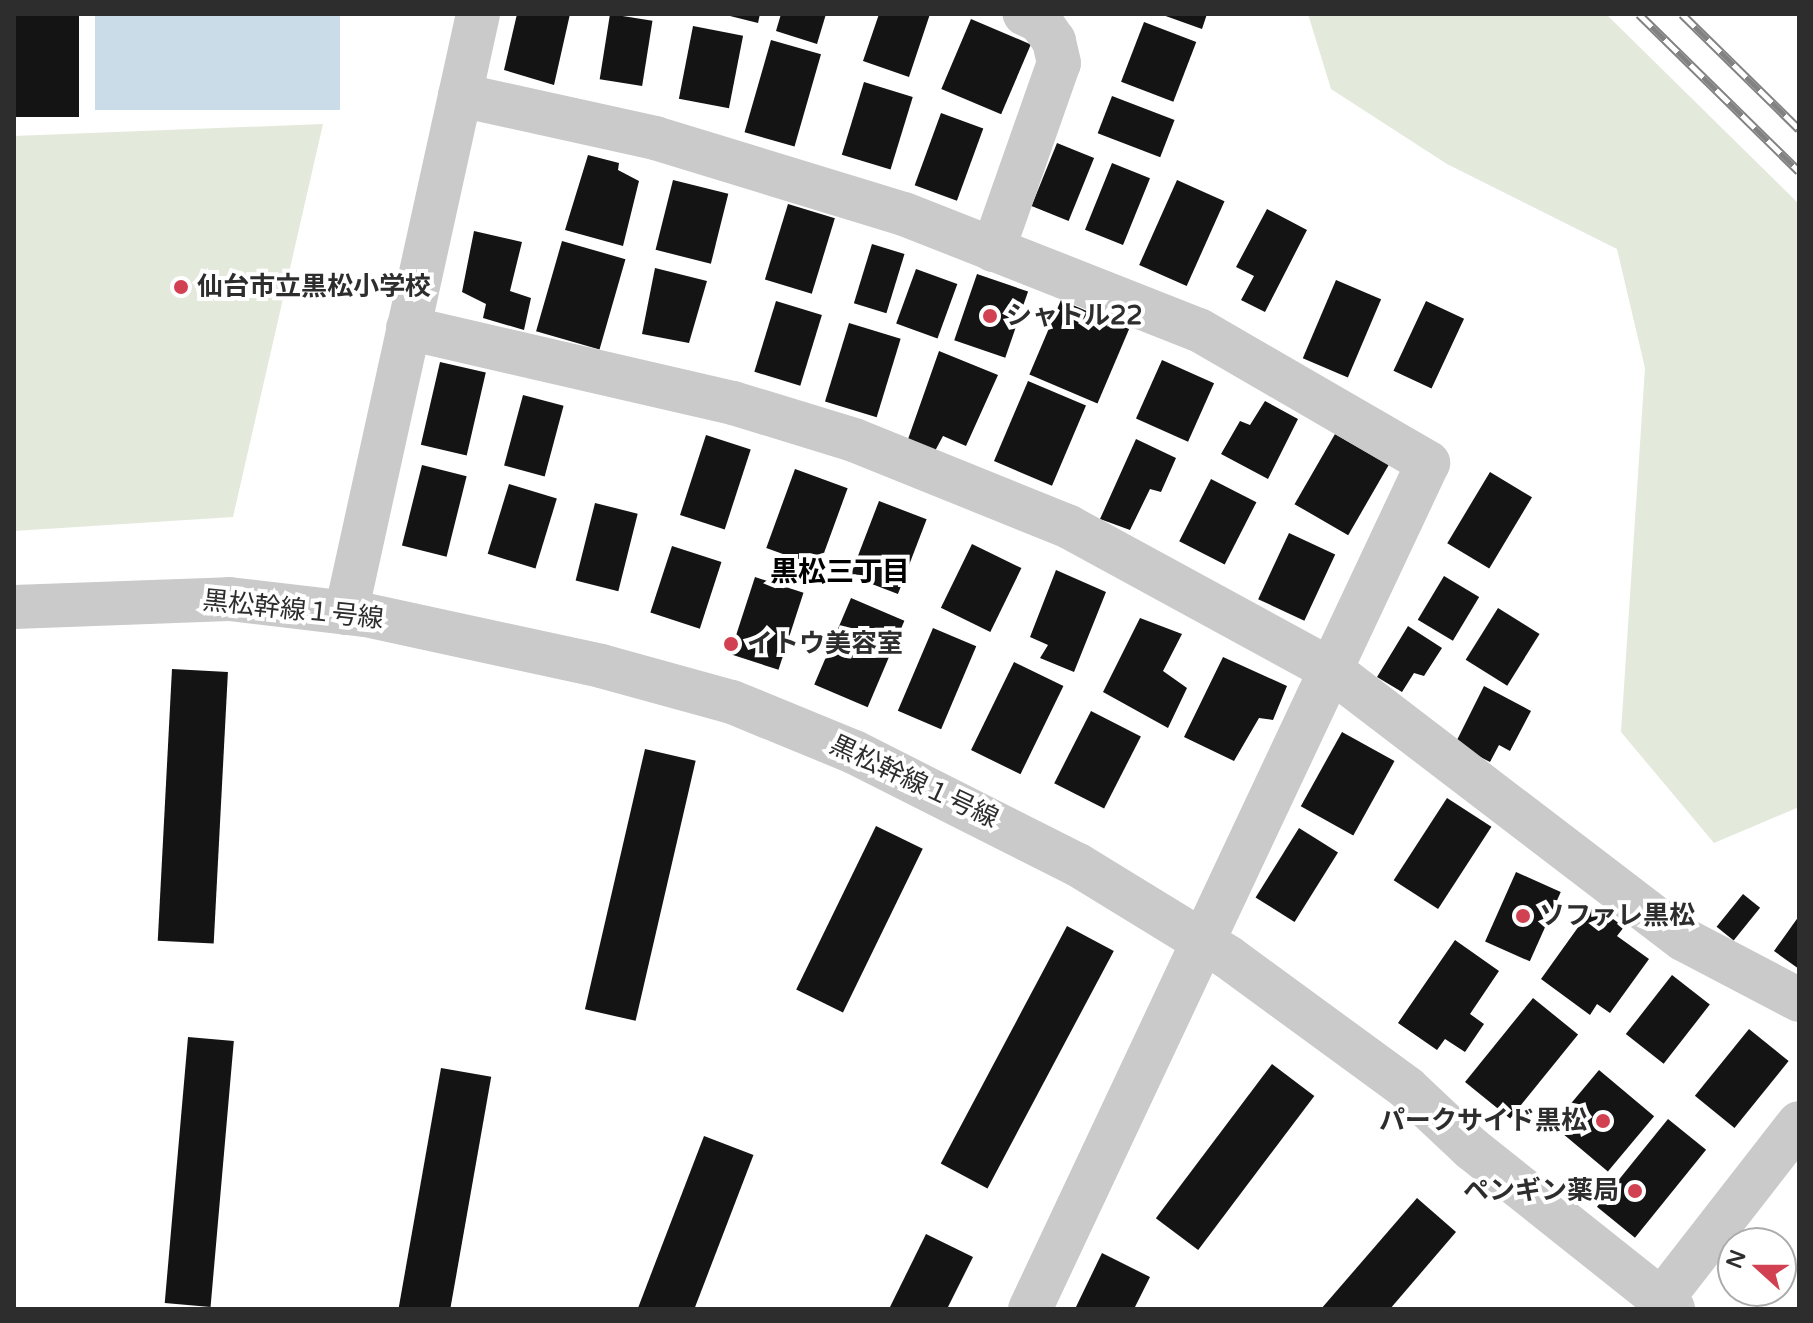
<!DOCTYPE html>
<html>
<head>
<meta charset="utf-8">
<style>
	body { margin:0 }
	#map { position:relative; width:1813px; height:1323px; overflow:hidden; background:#fff; font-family:"Varela Round","Noto Sans JP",sans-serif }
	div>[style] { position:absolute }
	.green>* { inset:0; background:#e3e9db }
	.water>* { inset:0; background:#c9dce7; transform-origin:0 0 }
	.building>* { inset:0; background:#141414; transform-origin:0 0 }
	.minor>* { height:44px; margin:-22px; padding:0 22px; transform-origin:22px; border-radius:22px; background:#cacaca }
	.rail>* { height:9px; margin-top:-4.5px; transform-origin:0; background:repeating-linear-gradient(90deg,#fff 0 18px,#828282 0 36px); box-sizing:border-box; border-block:2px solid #828282 }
	.dots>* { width:22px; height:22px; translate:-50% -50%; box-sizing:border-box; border:4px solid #fff; border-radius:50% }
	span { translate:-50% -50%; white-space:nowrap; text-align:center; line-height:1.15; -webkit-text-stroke:8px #fff; paint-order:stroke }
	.poi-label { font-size:26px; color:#2d2d2d; font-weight:700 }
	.left { translate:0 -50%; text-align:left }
	.right { translate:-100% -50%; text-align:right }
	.street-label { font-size:26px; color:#2d2d2d }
	.neighbourhood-label { font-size:28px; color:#000; font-weight:700 }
	.frame { position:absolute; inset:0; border:16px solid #2d2d2d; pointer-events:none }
	.north { position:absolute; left:1717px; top:1227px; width:80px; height:80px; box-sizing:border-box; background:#fff; border:2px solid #ababab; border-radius:50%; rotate:291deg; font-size:22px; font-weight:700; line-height:32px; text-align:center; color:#2d2d2d }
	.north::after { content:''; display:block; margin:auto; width:28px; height:36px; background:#d14151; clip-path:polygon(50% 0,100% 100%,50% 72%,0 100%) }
</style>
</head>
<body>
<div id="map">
	<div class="green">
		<i style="clip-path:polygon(1308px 14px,1606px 14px,1799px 204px,1799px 807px,1714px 843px,1621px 732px,1645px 368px,1617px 249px,1447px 164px,1331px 89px)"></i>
		<i style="clip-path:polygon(323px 124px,233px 517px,14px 531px,14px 136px)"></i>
	</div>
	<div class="water">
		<i style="left:95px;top:14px;width:245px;height:96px"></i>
	</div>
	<div class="building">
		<i style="left:14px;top:14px;width:65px;height:103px"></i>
		<i style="clip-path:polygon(517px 14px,570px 14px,554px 85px,504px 70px)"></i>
		<i style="left:610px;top:14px;width:43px;height:66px;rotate:9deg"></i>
		<i style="clip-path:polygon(722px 14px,760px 14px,758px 23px)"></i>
		<i style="clip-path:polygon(781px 14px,826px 14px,817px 44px,776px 31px)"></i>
		<i style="clip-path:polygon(879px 14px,930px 14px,909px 77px,863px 61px)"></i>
		<i style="clip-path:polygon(1160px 14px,1207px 14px,1202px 29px)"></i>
		<i style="left:971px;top:19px;width:65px;height:76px;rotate:23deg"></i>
		<i style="left:1144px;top:22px;width:56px;height:64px;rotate:21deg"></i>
		<i style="left:693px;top:26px;width:51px;height:74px;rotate:11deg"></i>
		<i style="left:771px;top:40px;width:52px;height:96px;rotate:16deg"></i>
		<i style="left:864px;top:82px;width:51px;height:76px;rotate:17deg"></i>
		<i style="left:1112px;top:96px;width:67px;height:40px;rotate:21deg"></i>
		<i style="left:941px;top:113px;width:45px;height:77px;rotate:20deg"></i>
		<i style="left:1057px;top:143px;width:40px;height:68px;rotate:22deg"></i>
		<i style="clip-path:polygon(588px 155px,619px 163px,618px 170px,639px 181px,623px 246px,565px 230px)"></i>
		<i style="left:1112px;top:163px;width:41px;height:72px;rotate:22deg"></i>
		<i style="left:673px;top:180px;width:57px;height:72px;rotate:14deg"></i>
		<i style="left:1177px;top:180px;width:52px;height:93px;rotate:24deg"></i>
		<i style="left:788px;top:204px;width:49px;height:79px;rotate:17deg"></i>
		<i style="clip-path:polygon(1267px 209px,1307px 230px,1265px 312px,1241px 300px,1254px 276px,1236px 267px)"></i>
		<i style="clip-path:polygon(474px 231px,522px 242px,510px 291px,531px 298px,524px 330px,483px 318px,486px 304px,462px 292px)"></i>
		<i style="left:562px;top:241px;width:66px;height:94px;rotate:16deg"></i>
		<i style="left:872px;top:244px;width:34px;height:62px;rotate:17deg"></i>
		<i style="clip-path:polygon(655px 268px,707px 281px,689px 343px,642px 334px)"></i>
		<i style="left:916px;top:269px;width:44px;height:58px;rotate:20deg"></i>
		<i style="left:977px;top:274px;width:54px;height:70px;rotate:19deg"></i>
		<i style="left:1336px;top:280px;width:49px;height:85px;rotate:23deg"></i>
		<i style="left:1061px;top:300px;width:74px;height:81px;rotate:23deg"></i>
		<i style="left:776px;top:301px;width:48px;height:74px;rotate:17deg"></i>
		<i style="left:1426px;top:301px;width:42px;height:77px;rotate:25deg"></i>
		<i style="left:849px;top:323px;width:54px;height:82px;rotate:17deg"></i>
		<i style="clip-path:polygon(939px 351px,998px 375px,966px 446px,943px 436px,935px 451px,907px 442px)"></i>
		<i style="left:1162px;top:360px;width:57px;height:64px;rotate:24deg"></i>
		<i style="left:440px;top:362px;width:47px;height:85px;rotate:13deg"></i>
		<i style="left:1028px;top:381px;width:63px;height:87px;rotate:23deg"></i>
		<i style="left:523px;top:395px;width:42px;height:73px;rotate:15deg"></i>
		<i style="clip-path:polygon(1265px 401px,1298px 419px,1268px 479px,1221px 454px,1240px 421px,1250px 425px)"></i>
		<i style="left:1335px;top:434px;width:62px;height:81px;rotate:30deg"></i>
		<i style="left:706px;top:435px;width:47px;height:84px;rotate:18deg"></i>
		<i style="clip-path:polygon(1136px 439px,1176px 458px,1161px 492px,1150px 489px,1130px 530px,1100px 519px)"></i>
		<i style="left:422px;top:465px;width:46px;height:83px;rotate:14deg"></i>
		<i style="left:795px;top:469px;width:56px;height:84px;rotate:20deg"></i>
		<i style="left:1490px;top:472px;width:49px;height:83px;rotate:31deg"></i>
		<i style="left:1211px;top:479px;width:51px;height:70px;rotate:27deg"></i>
		<i style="left:509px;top:484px;width:50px;height:73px;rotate:17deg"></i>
		<i style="left:879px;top:501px;width:51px;height:80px;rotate:21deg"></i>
		<i style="left:595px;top:503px;width:44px;height:80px;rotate:14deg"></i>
		<i style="left:1289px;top:533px;width:51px;height:73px;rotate:25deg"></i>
		<i style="left:972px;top:544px;width:55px;height:71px;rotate:26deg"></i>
		<i style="left:672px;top:546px;width:52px;height:70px;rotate:18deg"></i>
		<i style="clip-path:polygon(1056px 570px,1106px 592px,1074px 672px,1040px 658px,1048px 645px,1030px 637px)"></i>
		<i style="left:1444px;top:576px;width:41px;height:51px;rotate:31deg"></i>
		<i style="left:755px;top:577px;width:51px;height:81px;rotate:18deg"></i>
		<i style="left:851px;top:598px;width:58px;height:94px;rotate:23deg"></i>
		<i style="left:1498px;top:608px;width:49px;height:61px;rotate:32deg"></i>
		<i style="clip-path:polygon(1140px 618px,1182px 634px,1163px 671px,1187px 688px,1168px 728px,1103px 692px)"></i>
		<i style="clip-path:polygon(1408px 626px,1442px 648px,1424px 676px,1414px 673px,1402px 692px,1377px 677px)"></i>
		<i style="left:933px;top:628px;width:47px;height:90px;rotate:23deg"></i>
		<i style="clip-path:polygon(1223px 657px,1287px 686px,1273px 720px,1259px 718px,1234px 761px,1184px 737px)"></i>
		<i style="left:1014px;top:662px;width:55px;height:98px;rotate:26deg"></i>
		<i style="left:172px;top:669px;width:56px;height:272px;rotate:3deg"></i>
		<i style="clip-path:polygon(1484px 686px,1531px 711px,1510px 751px,1499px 745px,1490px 762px,1455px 744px)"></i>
		<i style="left:1091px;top:711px;width:56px;height:81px;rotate:27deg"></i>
		<i style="left:1342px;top:732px;width:60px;height:85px;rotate:29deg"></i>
		<i style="left:645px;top:749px;width:52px;height:267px;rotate:13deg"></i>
		<i style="left:1447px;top:798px;width:53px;height:98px;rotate:33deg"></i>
		<i style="left:876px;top:826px;width:52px;height:182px;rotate:26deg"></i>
		<i style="left:1299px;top:828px;width:46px;height:82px;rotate:32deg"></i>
		<i style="left:1516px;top:872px;width:49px;height:76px;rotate:24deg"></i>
		<i style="left:1743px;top:894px;width:22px;height:42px;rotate:39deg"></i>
		<i style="clip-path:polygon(1594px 905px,1624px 927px,1617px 936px,1649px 959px,1610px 1013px,1597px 1004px,1590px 1015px,1541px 979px)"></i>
		<i style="clip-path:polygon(1799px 916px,1799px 969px,1774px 951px)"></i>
		<i style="left:1067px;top:926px;width:53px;height:269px;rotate:28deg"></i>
		<i style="clip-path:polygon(1455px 940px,1499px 971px,1470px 1014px,1484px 1024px,1465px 1052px,1445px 1039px,1437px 1050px,1398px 1023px)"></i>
		<i style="left:1672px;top:975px;width:48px;height:75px;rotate:38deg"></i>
		<i style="left:1533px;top:998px;width:58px;height:108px;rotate:39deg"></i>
		<i style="left:1749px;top:1029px;width:51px;height:86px;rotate:39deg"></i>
		<i style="left:188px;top:1037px;width:46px;height:267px;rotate:5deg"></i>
		<i style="left:1272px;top:1064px;width:53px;height:193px;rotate:37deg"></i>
		<i style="left:441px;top:1068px;width:51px;height:246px;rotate:10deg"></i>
		<i style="left:1599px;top:1070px;width:72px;height:72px;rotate:40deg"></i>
		<i style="left:1668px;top:1119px;width:49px;height:113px;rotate:39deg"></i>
		<i style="left:704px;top:1136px;width:53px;height:186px;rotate:21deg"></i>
		<i style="clip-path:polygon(1417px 1198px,1456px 1232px,1390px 1309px,1321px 1309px)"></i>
		<i style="clip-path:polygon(926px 1234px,973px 1257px,947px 1309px,889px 1309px)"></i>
		<i style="clip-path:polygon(1102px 1253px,1150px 1277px,1134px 1309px,1075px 1309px)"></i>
	</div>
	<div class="minor">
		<i style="left:460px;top:95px;width:200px;rotate:12.4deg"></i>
		<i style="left:655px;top:138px;width:260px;rotate:17deg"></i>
		<i style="left:904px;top:214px;width:317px;rotate:21.5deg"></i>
		<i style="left:1199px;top:330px;width:265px;rotate:30.1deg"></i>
		<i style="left:1428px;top:463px;width:935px;rotate:115.19deg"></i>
		<i style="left:993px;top:250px;width:198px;rotate:-70.6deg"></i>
		<i style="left:1059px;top:63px;width:23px;rotate:-103deg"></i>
		<i style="left:1054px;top:41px;width:24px;rotate:-125deg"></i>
		<i style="left:1040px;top:21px;width:17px;rotate:-155deg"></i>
		<i style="left:408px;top:328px;width:334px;rotate:13deg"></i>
		<i style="left:733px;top:403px;width:127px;rotate:17deg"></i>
		<i style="left:854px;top:440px;width:232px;rotate:22deg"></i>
		<i style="left:1069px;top:527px;width:298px;rotate:28.6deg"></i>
		<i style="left:1331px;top:670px;width:443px;rotate:37.4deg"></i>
		<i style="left:1683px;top:939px;width:131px;rotate:27.7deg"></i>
		<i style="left:14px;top:607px;width:215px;rotate:-2.1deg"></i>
		<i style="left:229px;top:599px;width:138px;rotate:6.7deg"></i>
		<i style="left:366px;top:615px;width:240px;rotate:12.2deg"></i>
		<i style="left:601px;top:666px;width:136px;rotate:15.4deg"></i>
		<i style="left:732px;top:702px;width:132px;rotate:22.3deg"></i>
		<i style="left:854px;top:752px;width:251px;rotate:26.8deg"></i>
		<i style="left:1078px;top:865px;width:176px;rotate:31.5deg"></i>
		<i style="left:1228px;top:957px;width:222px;rotate:36.2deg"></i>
		<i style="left:1407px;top:1088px;width:89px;rotate:43.2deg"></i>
		<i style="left:1472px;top:1149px;width:257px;rotate:38.5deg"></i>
		<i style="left:346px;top:613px;width:613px;rotate:-77.57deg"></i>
		<i style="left:1662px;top:1299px;width:223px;rotate:-52.1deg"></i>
	</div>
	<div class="rail">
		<i style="left:1639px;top:14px;width:224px;rotate:44.5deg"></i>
		<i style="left:1682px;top:14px;width:164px;rotate:44.5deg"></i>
	</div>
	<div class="dots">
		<i style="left:181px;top:287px;background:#d14151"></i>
		<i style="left:990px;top:316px;background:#d14151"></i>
		<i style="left:731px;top:644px;background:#d14151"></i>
		<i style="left:1523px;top:916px;background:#d14151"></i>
		<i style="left:1603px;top:1121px;background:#d14151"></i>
		<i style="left:1635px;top:1191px;background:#d14151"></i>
	</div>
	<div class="poi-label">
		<span class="left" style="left:197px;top:287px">仙台市立黒松小学校</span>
		<span class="left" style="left:1006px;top:316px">シャトル22</span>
		<span class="left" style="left:747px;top:644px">イトウ美容室</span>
		<span class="left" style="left:1539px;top:916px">ソファレ黒松</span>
		<span class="right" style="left:1587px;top:1121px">パークサイド黒松</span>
		<span class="right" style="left:1619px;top:1191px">ペンギン薬局</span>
	</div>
	<div class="street-label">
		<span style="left:293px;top:610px;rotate:6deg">黒松幹線１号線</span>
		<span style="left:914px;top:782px;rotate:25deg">黒松幹線１号線</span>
	</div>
	<div class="neighbourhood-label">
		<span style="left:840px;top:572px">黒松三丁目</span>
	</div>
	<div class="frame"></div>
	<div class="north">N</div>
</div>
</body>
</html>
